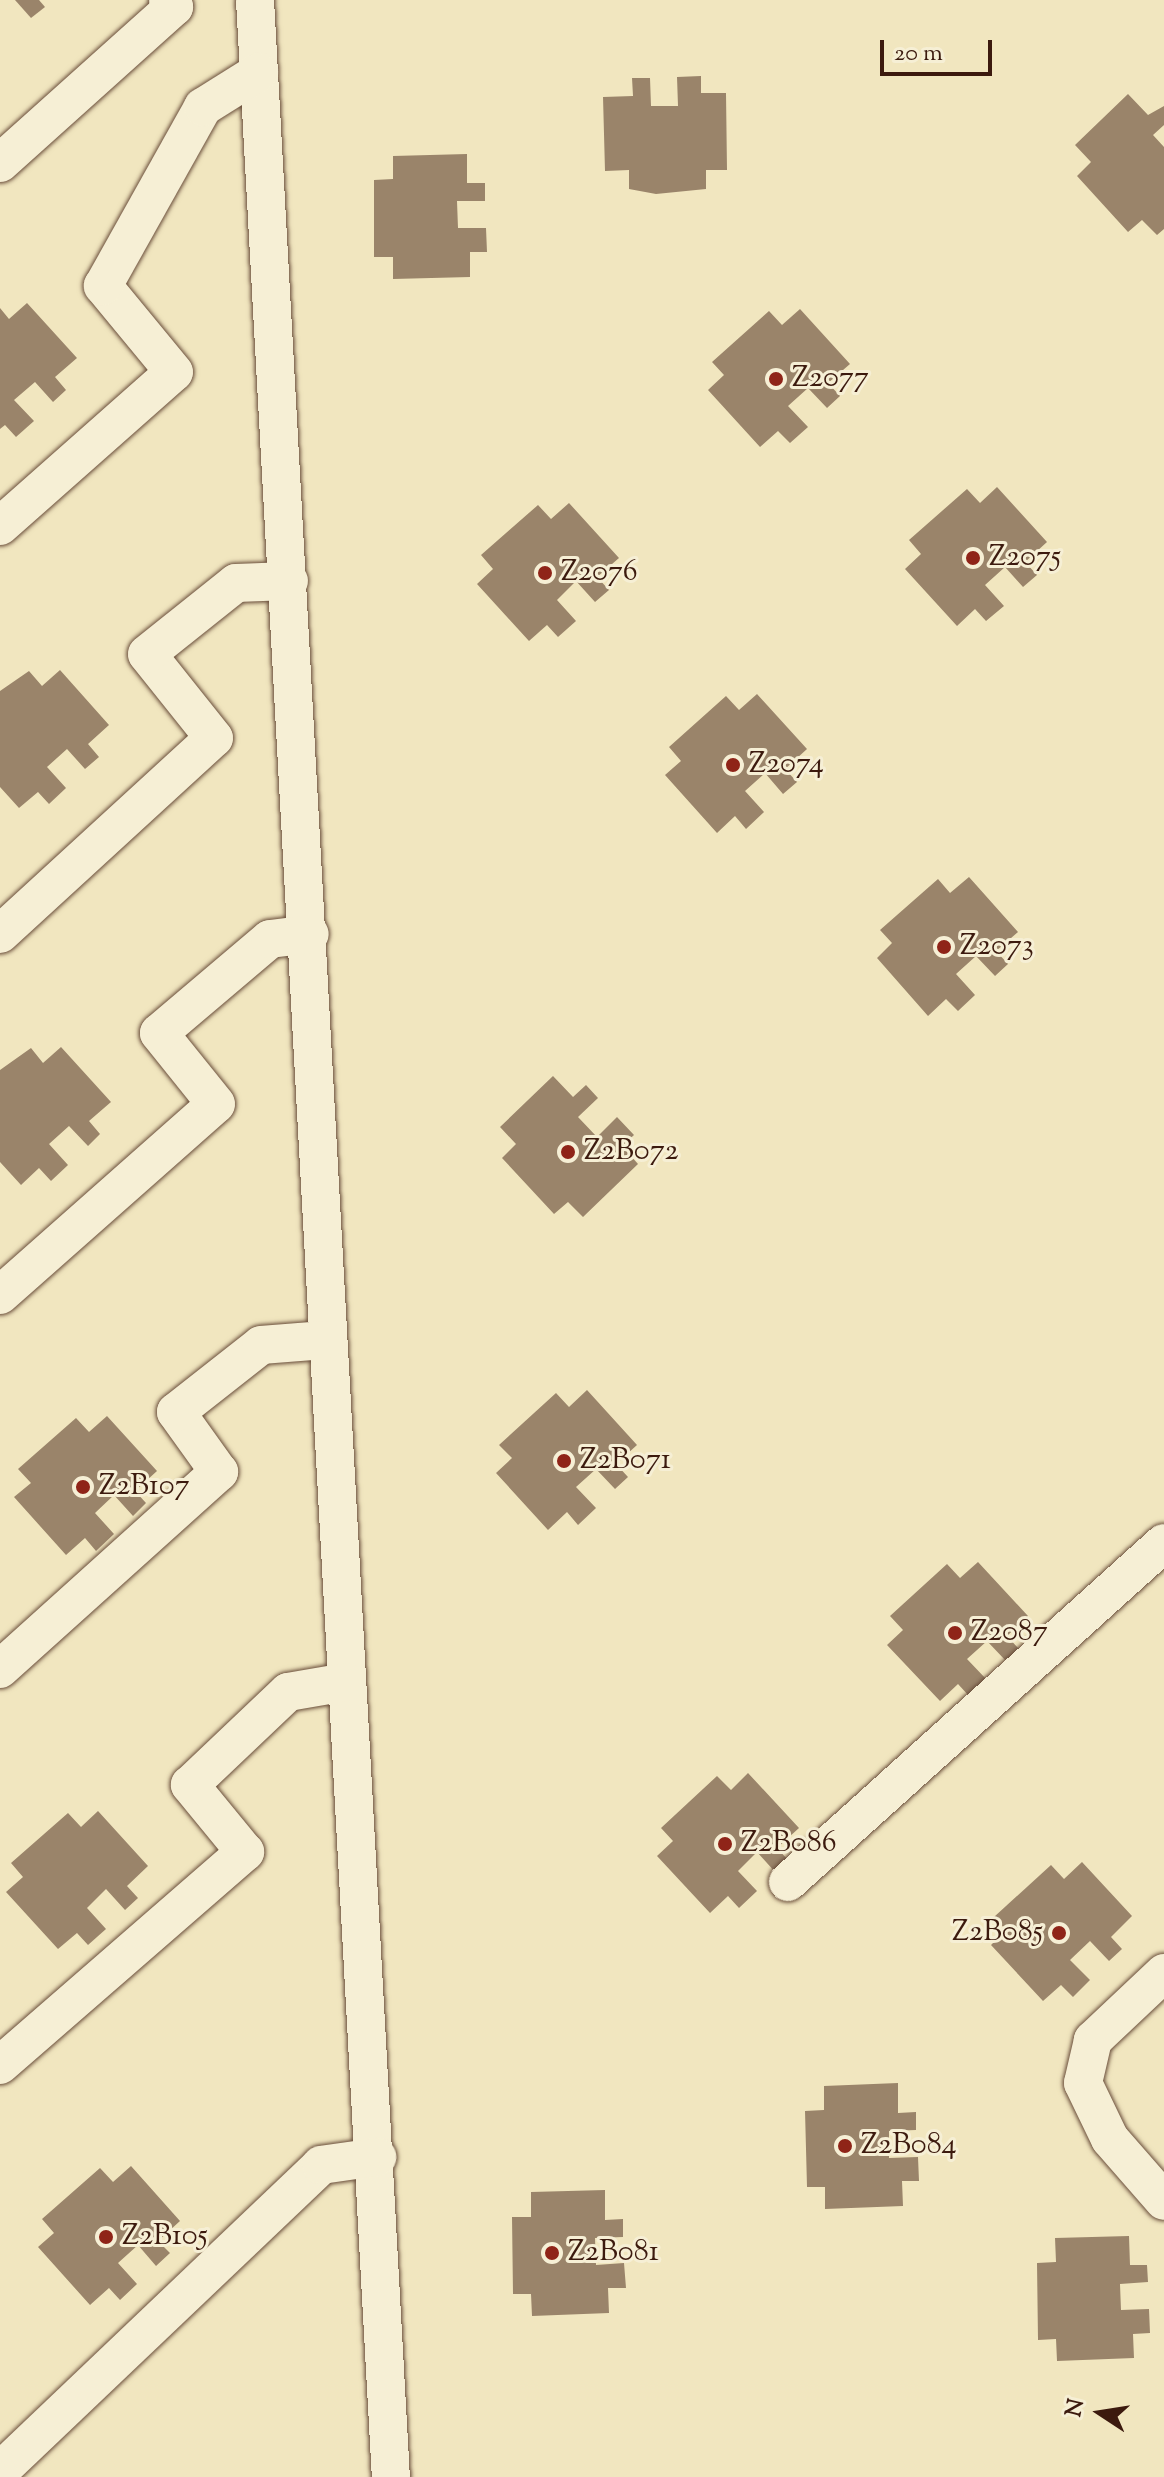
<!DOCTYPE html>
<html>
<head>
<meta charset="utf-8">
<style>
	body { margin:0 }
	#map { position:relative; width:1164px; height:2477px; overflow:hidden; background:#f1e6bf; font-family:"Sorts Mill Goudy",serif }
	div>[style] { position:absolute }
	.building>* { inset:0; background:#9a846a }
	.roads { filter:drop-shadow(0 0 2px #694d3a) drop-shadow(0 0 2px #694d3a) }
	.minor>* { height:38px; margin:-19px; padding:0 19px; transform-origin:19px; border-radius:19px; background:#f6efd5 }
	.dots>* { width:22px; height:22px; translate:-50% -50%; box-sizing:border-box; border:4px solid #f6efd5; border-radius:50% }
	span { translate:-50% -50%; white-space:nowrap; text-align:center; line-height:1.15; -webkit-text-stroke:6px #f6efd5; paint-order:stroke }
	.poi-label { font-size:30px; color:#3c1a0e }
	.left { translate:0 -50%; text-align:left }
	.right { translate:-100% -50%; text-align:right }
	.north { position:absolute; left:1060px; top:2373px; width:80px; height:80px; -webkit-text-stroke:6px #f6efd5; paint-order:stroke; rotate:282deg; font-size:22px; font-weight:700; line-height:32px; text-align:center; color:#3c1a0e }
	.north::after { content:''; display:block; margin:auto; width:28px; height:36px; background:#3c1a0e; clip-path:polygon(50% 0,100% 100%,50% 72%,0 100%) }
	.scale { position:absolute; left:880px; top:40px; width:112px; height:36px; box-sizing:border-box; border:4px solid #3c1a0e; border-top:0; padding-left:10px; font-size:24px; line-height:28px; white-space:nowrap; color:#3c1a0e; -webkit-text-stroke:6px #f6efd5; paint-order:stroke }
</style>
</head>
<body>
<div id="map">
	<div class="building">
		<i style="clip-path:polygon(15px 0,39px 0,45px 7px,31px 18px)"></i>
		<i style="clip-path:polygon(701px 76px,701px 93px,726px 93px,727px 170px,706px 170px,706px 189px,656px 194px,629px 189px,629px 170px,605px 171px,603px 97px,633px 96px,632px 78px,650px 78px,651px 106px,678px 106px,677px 77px)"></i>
		<i style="clip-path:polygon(1128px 94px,1148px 115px,1164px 106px,1164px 125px,1153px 135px,1164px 147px,1164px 229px,1157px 235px,1142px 220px,1128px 232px,1077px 176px,1091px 162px,1075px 145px)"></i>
		<i style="clip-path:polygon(467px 154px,467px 183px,485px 183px,485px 201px,457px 201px,458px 228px,486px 228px,487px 252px,470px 252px,470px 277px,393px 279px,393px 257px,374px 257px,374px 180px,393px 179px,393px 156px)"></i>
		<i style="clip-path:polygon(27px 303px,77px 358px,55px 377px,66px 390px,53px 402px,35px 382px,14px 400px,34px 421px,16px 437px,5px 425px,0 429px,0 308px,9px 319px)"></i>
		<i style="clip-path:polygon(800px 309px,850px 364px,828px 383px,840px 396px,827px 408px,808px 388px,788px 406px,808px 427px,790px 443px,778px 431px,760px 447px,708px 390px,724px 375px,712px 362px,769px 311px,782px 325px)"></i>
		<i style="clip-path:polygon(997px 487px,1047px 542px,1025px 562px,1037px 575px,1023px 587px,1005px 567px,985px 585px,1004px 606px,986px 621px,975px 609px,957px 626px,905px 569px,921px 554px,909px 540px,967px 489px,980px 503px)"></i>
		<i style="clip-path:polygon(569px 503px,619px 558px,597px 577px,609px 590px,595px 602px,576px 581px,557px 600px,576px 621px,558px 637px,547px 625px,529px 641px,477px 584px,493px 569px,481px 555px,538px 505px,551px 519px)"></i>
		<i style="clip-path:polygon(60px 670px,109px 725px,88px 744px,99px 757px,85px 769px,67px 749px,47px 767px,66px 788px,49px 804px,38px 792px,19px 808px,0 787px,0 691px,29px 671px,42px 686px)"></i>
		<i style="clip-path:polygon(757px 694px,807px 749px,785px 769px,797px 782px,783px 794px,765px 773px,745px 791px,764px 812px,746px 829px,735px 816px,717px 833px,665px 775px,681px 761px,669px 747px,726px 696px,739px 710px)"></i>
		<i style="clip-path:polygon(969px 877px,1018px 932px,996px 951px,1008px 964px,995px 976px,976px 956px,956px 974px,975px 995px,958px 1011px,946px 999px,928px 1016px,877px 958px,892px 943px,880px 930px,938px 879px,950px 893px)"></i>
		<i style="clip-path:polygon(61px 1047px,111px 1102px,89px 1121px,100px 1134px,88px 1146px,69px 1126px,49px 1144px,68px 1165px,51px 1181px,39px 1168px,21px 1185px,0 1162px,0 1070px,31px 1048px,43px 1063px)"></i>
		<i style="clip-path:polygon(553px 1076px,573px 1097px,586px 1085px,598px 1098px,578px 1117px,597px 1137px,617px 1117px,634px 1135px,622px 1146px,638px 1164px,583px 1217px,568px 1202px,554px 1214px,502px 1158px,516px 1144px,500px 1127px)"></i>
		<i style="clip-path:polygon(587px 1390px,637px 1445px,616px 1464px,628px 1477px,615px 1489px,596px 1469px,576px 1487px,596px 1508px,578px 1525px,567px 1512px,548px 1530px,496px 1473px,512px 1458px,499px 1445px,556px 1393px,569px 1407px)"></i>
		<i style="clip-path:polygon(107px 1416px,157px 1471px,135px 1491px,146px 1503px,133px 1516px,114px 1495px,95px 1513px,114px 1534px,96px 1551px,85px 1538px,66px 1555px,14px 1497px,31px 1483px,18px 1469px,76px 1418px,89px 1432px)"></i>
		<i style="clip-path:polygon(978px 1562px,1028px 1616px,1007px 1636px,1019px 1649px,1006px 1661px,987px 1641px,967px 1659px,987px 1680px,969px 1696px,958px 1684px,940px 1701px,887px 1645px,903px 1630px,890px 1616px,947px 1564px,960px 1578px)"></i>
		<i style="clip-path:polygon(748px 1773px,799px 1828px,777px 1848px,789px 1861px,776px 1873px,757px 1852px,738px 1871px,757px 1891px,739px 1908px,728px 1896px,710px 1913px,657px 1856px,673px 1841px,661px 1828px,717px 1776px,731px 1790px)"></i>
		<i style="clip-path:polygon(98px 1811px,148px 1866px,127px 1886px,138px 1898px,125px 1910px,106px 1889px,87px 1908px,106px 1929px,88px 1945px,77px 1933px,58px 1949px,6px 1892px,23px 1877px,11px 1863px,68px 1813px,81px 1827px)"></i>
		<i style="clip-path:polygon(1082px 1862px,1132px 1916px,1111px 1937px,1122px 1949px,1109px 1961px,1090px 1941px,1070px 1960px,1090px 1980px,1073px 1997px,1061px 1985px,1043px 2001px,991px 1945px,1006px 1930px,994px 1917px,1051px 1865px,1064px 1879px)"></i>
		<i style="clip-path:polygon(898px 2083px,898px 2113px,916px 2112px,916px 2130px,889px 2131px,889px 2158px,918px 2157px,919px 2181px,902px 2181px,903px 2206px,825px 2209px,825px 2187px,807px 2187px,805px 2111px,824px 2110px,824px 2086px)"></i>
		<i style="clip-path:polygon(131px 2166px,180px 2221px,158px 2241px,170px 2253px,156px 2266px,138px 2245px,118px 2263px,137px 2284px,120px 2300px,109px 2288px,90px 2305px,38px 2247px,54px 2233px,42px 2219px,100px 2168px,113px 2182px)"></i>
		<i style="clip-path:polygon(605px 2190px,605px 2220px,623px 2219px,623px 2237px,595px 2238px,596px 2265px,624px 2263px,626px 2288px,608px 2288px,609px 2313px,532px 2316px,531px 2294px,513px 2294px,512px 2217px,531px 2217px,531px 2192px)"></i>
		<i style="clip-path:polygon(1129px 2236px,1130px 2265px,1147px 2265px,1148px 2282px,1120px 2284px,1121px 2310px,1149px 2309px,1150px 2333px,1133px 2334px,1134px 2358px,1057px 2361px,1056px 2339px,1038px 2340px,1037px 2263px,1056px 2262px,1055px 2238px)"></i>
	</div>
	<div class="roads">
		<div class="minor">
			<i style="left:255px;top:0;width:2481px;rotate:86.86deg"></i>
			<i style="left:0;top:163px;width:234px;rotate:-41.9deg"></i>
			<i style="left:174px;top:7px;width:9px;rotate:-131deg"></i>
			<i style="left:0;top:526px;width:232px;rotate:-41.5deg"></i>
			<i style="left:174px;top:372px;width:112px;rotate:-129.5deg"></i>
			<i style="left:103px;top:286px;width:205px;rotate:-60.8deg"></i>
			<i style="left:203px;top:107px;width:66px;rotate:-32deg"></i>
			<i style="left:0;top:934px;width:290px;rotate:-42.5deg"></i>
			<i style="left:214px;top:738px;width:107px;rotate:-128.6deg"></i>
			<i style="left:147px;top:654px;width:114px;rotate:-38.6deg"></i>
			<i style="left:236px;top:583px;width:53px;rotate:-2.2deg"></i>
			<i style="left:0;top:1295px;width:288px;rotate:-41.5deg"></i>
			<i style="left:216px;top:1104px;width:91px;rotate:-128.8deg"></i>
			<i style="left:159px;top:1033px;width:145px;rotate:-40.3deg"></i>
			<i style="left:270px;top:939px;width:40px;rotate:-7.1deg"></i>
			<i style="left:0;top:1669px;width:295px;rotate:-42deg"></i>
			<i style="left:219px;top:1472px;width:74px;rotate:-125.6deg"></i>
			<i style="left:176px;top:1412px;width:108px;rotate:-38.2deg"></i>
			<i style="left:261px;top:1345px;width:64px;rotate:-4.5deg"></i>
			<i style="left:788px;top:1882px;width:506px;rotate:-42.04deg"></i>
			<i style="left:1164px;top:1973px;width:98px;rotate:136.7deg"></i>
			<i style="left:1093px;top:2040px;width:44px;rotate:103.1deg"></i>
			<i style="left:1083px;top:2083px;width:62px;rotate:64.3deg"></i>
			<i style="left:1110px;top:2139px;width:82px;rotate:48.9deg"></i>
			<i style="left:0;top:2065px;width:325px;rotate:-41deg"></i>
			<i style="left:245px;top:1852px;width:87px;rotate:-129.4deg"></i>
			<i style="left:190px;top:1785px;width:135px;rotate:-43.5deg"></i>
			<i style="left:288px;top:1692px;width:59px;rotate:-9.8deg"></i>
			<i style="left:0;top:2471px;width:443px;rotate:-43.6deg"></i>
			<i style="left:321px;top:2165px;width:57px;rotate:-8.1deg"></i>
		</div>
	</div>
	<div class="dots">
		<i style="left:776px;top:379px;background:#8f2418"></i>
		<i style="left:973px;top:558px;background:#8f2418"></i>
		<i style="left:545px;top:573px;background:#8f2418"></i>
		<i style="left:733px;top:765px;background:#8f2418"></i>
		<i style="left:944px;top:947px;background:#8f2418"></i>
		<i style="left:568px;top:1152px;background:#8f2418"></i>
		<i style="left:564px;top:1461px;background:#8f2418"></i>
		<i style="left:83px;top:1487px;background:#8f2418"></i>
		<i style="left:955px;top:1633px;background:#8f2418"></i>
		<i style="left:725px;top:1844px;background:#8f2418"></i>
		<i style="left:1059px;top:1933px;background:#8f2418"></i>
		<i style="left:845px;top:2146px;background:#8f2418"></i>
		<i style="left:106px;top:2237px;background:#8f2418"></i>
		<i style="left:552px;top:2253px;background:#8f2418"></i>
	</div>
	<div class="poi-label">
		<span class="left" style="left:792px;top:379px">Z2077</span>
		<span class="left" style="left:989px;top:558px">Z2075</span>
		<span class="left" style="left:561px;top:573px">Z2076</span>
		<span class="left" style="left:749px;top:765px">Z2074</span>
		<span class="left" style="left:960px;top:947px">Z2073</span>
		<span class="left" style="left:584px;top:1152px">Z2B072</span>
		<span class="left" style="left:580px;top:1461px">Z2B071</span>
		<span class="left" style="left:99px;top:1487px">Z2B107</span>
		<span class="left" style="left:971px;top:1633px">Z2087</span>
		<span class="left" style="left:741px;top:1844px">Z2B086</span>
		<span class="right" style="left:1043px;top:1933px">Z2B085</span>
		<span class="left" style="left:861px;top:2146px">Z2B084</span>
		<span class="left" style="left:122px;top:2237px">Z2B105</span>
		<span class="left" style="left:568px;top:2253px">Z2B081</span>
	</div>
	<div class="north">N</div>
	<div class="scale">20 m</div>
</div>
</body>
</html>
